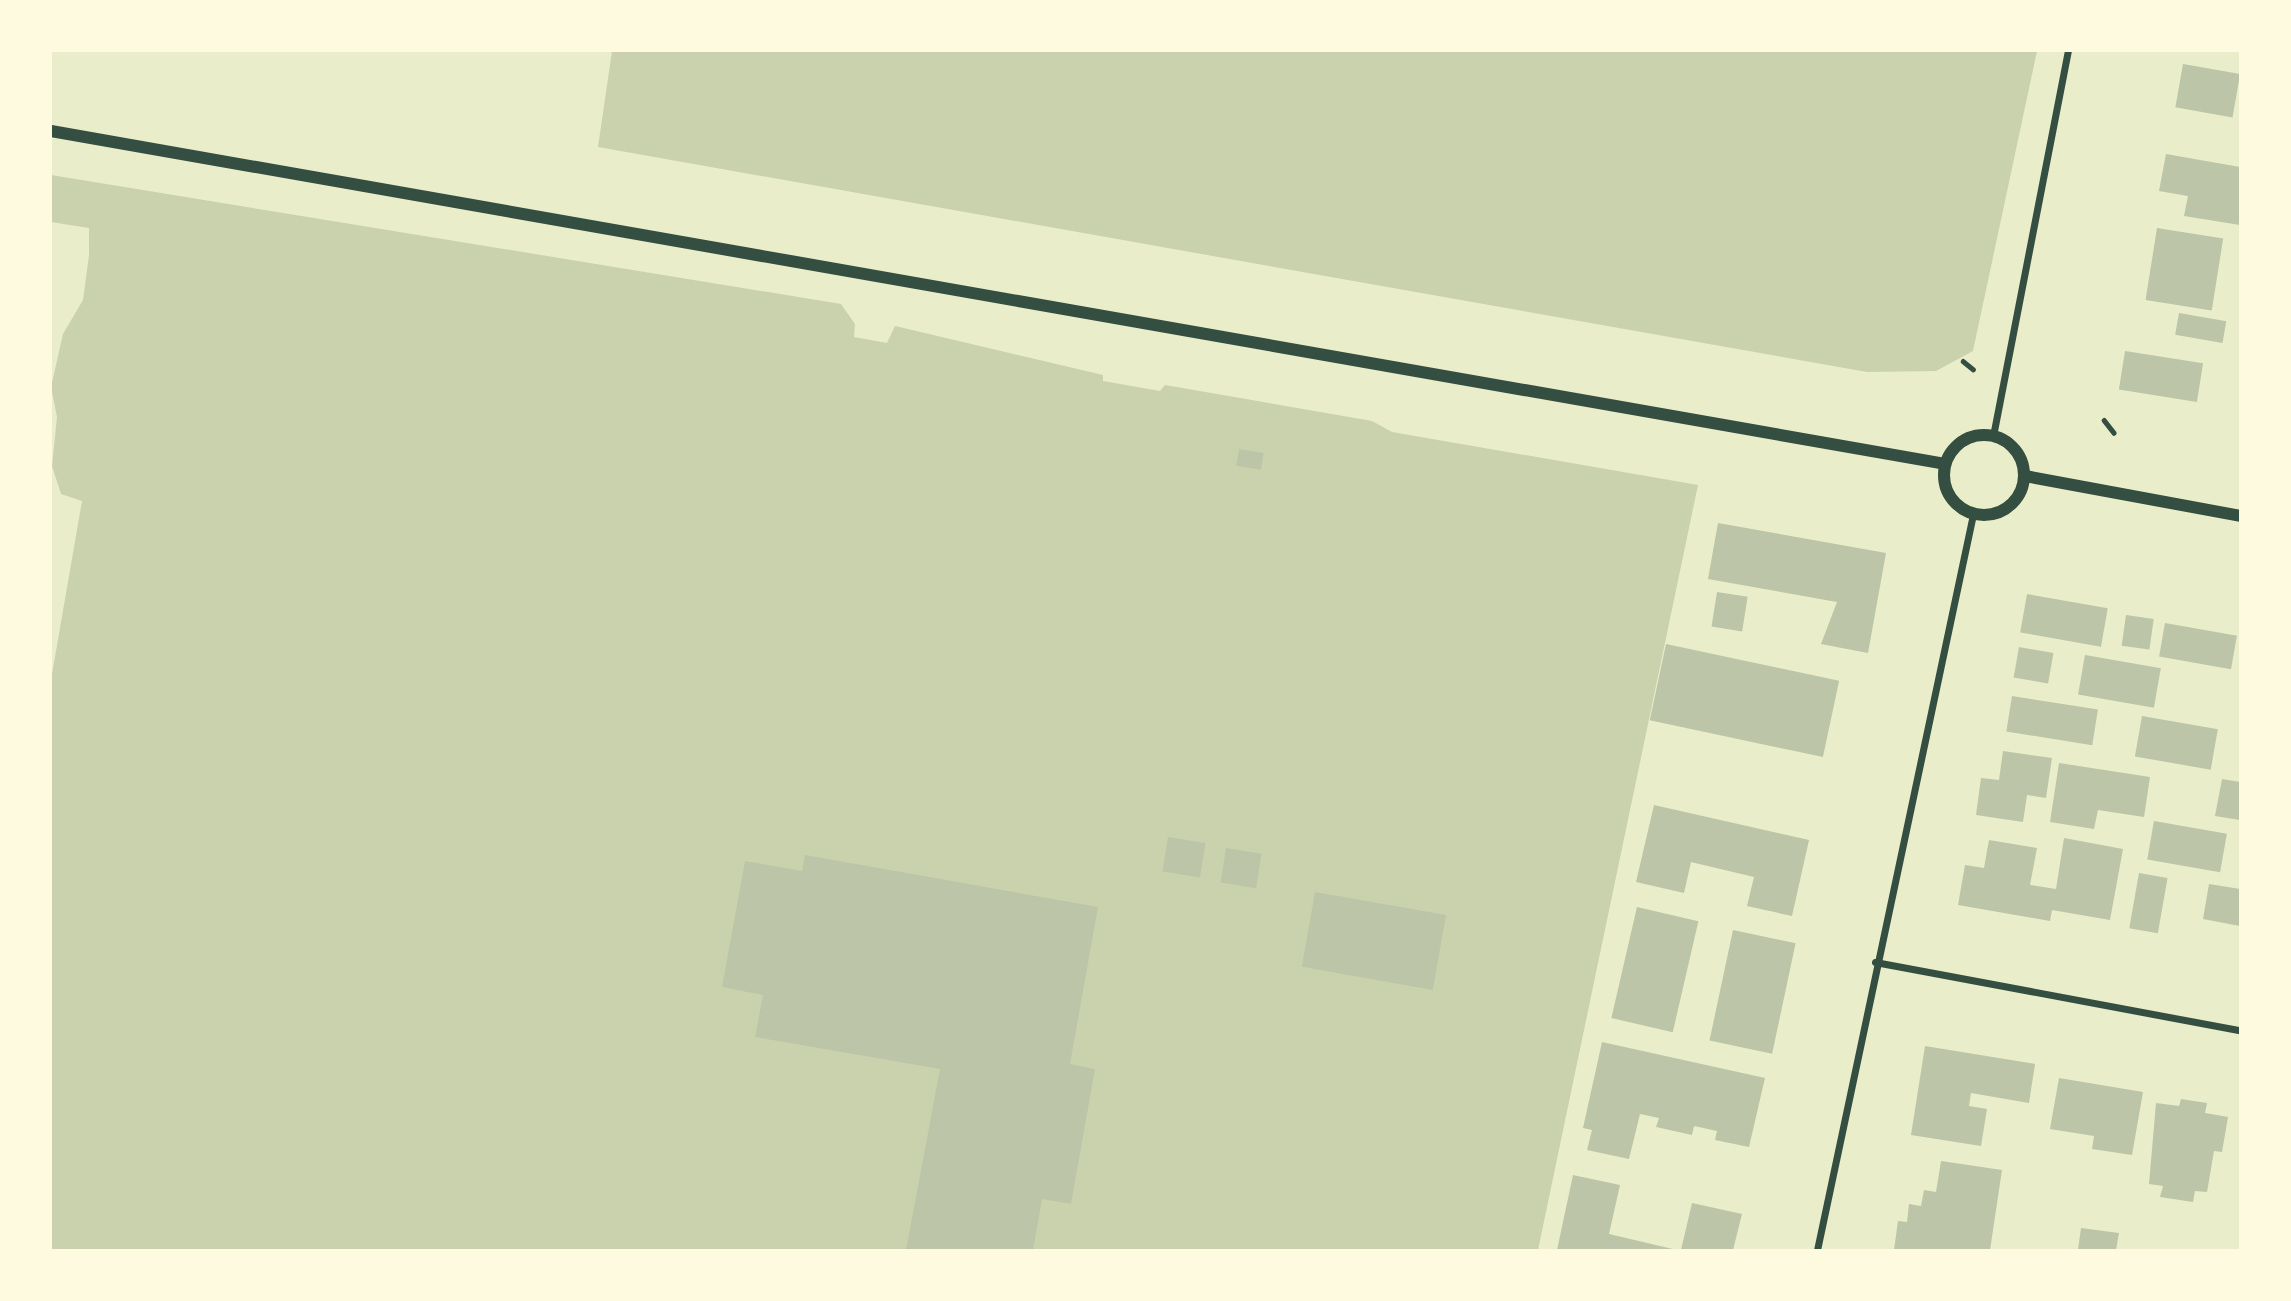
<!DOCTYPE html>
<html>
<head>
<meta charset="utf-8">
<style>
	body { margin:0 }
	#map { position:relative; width:2291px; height:1301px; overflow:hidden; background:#e9edc9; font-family:"Alegreya Sans",sans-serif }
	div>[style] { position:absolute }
	.green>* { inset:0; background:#cad2ad }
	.building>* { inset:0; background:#bcc5a7; transform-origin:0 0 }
	.path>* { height:4.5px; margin:-2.25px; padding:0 2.25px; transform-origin:2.25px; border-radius:2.25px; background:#344e41 }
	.minor>* { height:7px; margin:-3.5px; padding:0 3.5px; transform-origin:3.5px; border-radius:3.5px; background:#344e41 }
	.tertiary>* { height:12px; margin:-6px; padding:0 6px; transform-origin:6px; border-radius:6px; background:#344e41 }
	.tertiary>.ring { margin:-6px; padding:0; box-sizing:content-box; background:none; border:12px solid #344e41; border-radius:50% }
	span { translate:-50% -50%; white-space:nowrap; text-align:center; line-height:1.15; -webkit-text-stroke:6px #fefae0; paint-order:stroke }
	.frame { position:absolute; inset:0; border:52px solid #fefae0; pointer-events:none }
</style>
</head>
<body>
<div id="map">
	<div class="green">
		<i style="clip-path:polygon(612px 51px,2037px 51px,1973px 351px,1936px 371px,1867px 372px,598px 147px)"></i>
		<i style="clip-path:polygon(51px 175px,841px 304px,855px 324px,854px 337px,887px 343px,895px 326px,1103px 375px,1103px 381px,1160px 391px,1165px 385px,1372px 421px,1392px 432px,1698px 485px,1538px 1250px,51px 1250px,51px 680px,82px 501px,61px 494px,52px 466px,57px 417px,51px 387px,63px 334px,83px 300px,89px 255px,89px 228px,51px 222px)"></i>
	</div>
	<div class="building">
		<i style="left:2183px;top:64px;width:58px;height:44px;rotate:10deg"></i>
		<i style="clip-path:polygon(2166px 154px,2240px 167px,2240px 225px,2184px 216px,2188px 196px,2159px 191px)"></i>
		<i style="left:2157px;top:228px;width:67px;height:73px;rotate:9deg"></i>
		<i style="left:2179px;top:313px;width:48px;height:22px;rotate:10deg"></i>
		<i style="left:2125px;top:351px;width:79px;height:39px;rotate:9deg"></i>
		<i style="left:1239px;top:449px;width:25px;height:17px;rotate:9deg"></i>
		<i style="clip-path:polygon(1718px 523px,1886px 553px,1868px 653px,1821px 644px,1837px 602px,1708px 579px)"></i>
		<i style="left:1717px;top:592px;width:31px;height:35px;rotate:9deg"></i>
		<i style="left:2027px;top:594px;width:82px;height:39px;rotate:10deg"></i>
		<i style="left:2126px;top:615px;width:28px;height:31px;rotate:8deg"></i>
		<i style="left:2165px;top:623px;width:73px;height:34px;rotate:10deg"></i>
		<i style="left:1666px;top:644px;width:177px;height:78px;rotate:12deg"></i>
		<i style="left:2019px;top:647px;width:35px;height:31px;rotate:10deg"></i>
		<i style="left:2085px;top:655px;width:77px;height:40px;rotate:10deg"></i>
		<i style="left:2012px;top:696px;width:87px;height:36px;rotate:9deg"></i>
		<i style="left:2142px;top:716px;width:77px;height:41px;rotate:10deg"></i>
		<i style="clip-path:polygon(2003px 751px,2052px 758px,2046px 798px,2027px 795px,2023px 822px,1976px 815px,1981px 778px,1999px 780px)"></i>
		<i style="clip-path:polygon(2059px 763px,2150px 777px,2144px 817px,2098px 810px,2094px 829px,2050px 822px)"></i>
		<i style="clip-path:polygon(2222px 779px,2240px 782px,2240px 820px,2215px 816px)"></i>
		<i style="clip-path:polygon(1654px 805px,1809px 840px,1792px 916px,1747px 906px,1754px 877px,1691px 862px,1684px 893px,1636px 882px)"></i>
		<i style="left:2154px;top:821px;width:74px;height:39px;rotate:10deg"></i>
		<i style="left:1168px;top:837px;width:38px;height:35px;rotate:9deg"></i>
		<i style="clip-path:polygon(2064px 838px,2123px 849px,2110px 920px,2052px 910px,2050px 921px,1958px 905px,1965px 865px,1984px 868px,1989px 840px,2037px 848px,2030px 885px,2056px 889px)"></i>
		<i style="left:1226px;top:848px;width:36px;height:35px;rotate:9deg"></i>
		<i style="clip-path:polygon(805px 855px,1098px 907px,1070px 1064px,1095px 1069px,1071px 1204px,1042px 1199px,1033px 1250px,906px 1250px,940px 1069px,755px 1037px,763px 995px,722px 987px,745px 861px,802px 871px)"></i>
		<i style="left:2139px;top:873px;width:29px;height:56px;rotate:10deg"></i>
		<i style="clip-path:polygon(2209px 884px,2240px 889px,2240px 926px,2203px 919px)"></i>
		<i style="left:1315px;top:892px;width:133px;height:76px;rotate:10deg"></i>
		<i style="left:1637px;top:907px;width:63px;height:114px;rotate:13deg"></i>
		<i style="left:1733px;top:930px;width:64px;height:113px;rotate:12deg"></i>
		<i style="clip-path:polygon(1602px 1042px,1765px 1078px,1749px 1147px,1715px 1140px,1717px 1131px,1694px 1126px,1692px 1135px,1656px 1127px,1659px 1118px,1640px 1114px,1629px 1159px,1587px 1150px,1592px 1130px,1583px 1128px)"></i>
		<i style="clip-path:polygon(1925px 1046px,2035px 1064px,2029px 1103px,1971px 1093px,1969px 1106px,1987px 1109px,1981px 1146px,1911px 1135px)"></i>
		<i style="clip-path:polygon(2059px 1078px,2143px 1092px,2132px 1155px,2092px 1149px,2094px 1136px,2050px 1129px)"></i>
		<i style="clip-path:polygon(2181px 1099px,2207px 1103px,2205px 1113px,2228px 1117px,2222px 1152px,2214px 1151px,2207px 1192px,2195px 1191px,2193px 1202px,2160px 1197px,2163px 1186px,2149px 1184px,2156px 1103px,2179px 1106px)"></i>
		<i style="clip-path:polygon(1941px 1161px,2002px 1170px,1990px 1250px,1894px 1250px,1898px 1221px,1907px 1222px,1909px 1204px,1921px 1206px,1924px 1190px,1936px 1192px)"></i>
		<i style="clip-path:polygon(1573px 1175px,1620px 1185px,1609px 1234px,1677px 1250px,1557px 1250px)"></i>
		<i style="clip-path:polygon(1692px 1203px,1742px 1214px,1733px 1250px,1681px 1250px)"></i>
		<i style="clip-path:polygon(2081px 1228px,2119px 1233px,2116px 1250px,2078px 1250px)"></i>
	</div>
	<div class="path">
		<i style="left:1963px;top:361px;width:13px;rotate:39deg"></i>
		<i style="left:2104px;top:420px;width:16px;rotate:52deg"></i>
	</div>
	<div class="minor">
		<i style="left:1993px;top:436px;width:392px;rotate:-79deg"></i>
		<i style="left:1875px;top:962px;width:371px;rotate:10.6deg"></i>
		<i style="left:1817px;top:1250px;width:752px;rotate:-78.03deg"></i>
	</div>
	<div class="tertiary">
		<i style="left:51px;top:131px;width:1923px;rotate:9.97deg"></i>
		<i class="ring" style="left:1944px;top:435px;width:68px;height:68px"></i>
		<i style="left:2025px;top:476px;width:219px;rotate:10.5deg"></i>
	</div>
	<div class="frame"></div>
</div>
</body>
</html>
